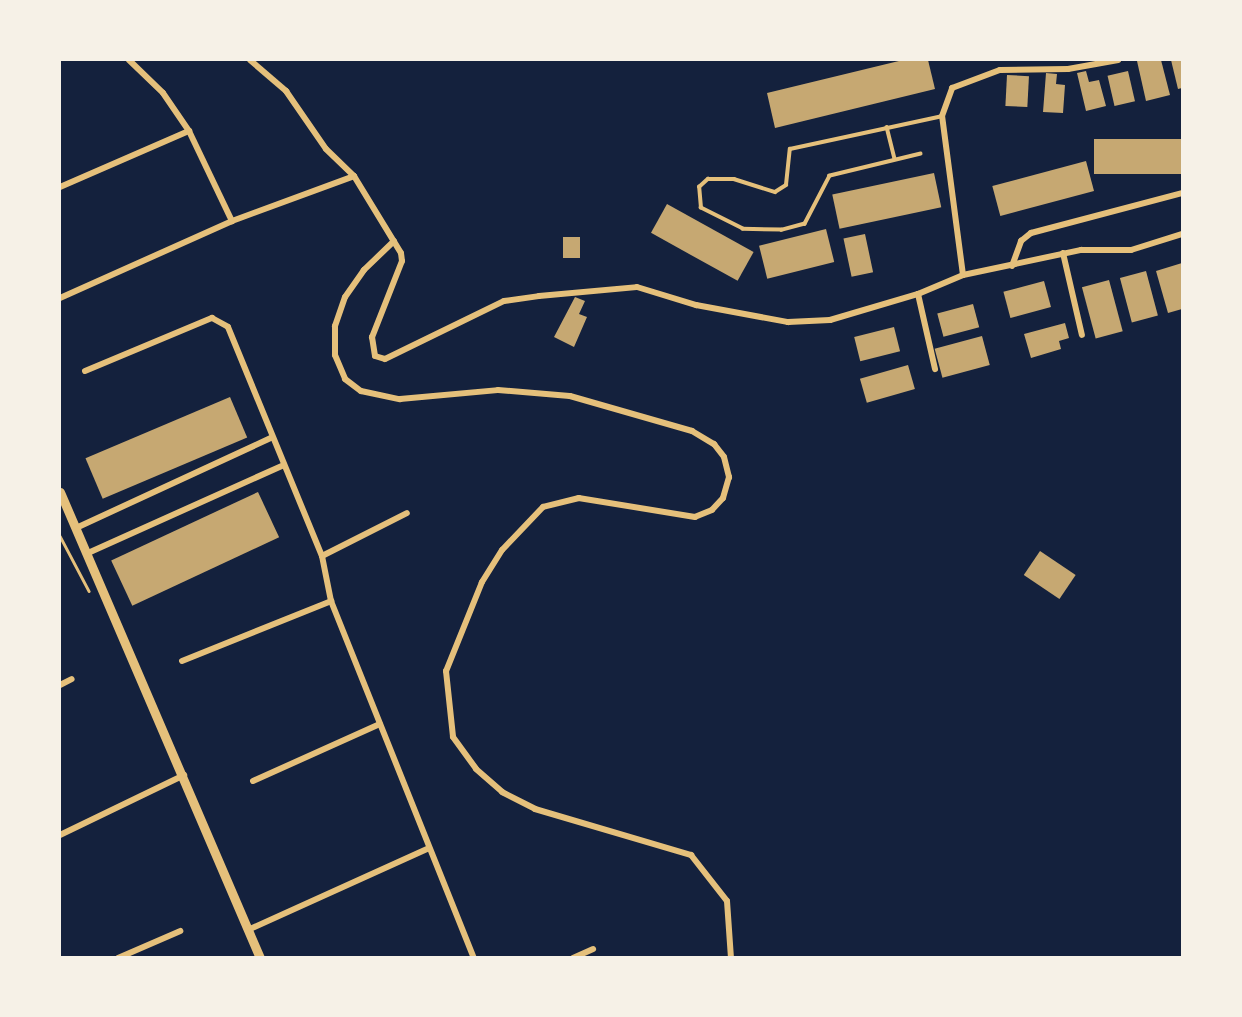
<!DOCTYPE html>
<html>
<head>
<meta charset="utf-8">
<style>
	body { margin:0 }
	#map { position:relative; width:1242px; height:1017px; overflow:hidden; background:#14213d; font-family:"Work Sans",sans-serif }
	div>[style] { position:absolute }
	.building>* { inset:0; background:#c6a872; transform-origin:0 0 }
	.path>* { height:2.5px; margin:-1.25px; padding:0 1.25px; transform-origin:1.25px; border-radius:1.25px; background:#e5c07b }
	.service>* { height:3.5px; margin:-1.75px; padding:0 1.75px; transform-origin:1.75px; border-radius:1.75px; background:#e5c07b }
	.minor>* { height:6px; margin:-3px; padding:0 3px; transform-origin:3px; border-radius:3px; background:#e5c07b }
	.secondary>* { height:9px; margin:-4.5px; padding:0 4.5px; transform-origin:4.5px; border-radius:4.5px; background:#e5c07b }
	span { translate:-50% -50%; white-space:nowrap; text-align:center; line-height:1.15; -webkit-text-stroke:5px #f6f1e7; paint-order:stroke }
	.frame { position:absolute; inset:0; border:61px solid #f6f1e7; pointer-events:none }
</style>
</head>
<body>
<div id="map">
	<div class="building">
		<i style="clip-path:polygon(903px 60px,928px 60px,935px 89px,775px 128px,767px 93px)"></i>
		<i style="clip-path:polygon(1161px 60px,1170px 95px,1146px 101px,1137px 61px)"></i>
		<i style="clip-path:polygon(1171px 60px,1182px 60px,1182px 88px,1178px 89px)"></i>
		<i style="clip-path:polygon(1086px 71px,1089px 82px,1099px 80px,1106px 106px,1086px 111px,1077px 73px)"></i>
		<i style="left:1128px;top:71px;width:31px;height:21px;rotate:77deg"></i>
		<i style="clip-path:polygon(1046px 73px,1057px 74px,1056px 84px,1065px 85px,1063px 113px,1043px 112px)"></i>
		<i style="left:1007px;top:75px;width:22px;height:31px;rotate:3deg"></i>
		<i style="left:1182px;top:139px;width:35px;height:88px;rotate:90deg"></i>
		<i style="left:1086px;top:161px;width:31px;height:97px;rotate:75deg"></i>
		<i style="left:934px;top:173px;width:35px;height:104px;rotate:78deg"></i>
		<i style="left:667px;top:204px;width:99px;height:33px;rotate:29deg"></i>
		<i style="left:826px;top:229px;width:34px;height:69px;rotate:76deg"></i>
		<i style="left:865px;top:234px;width:39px;height:22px;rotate:78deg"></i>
		<i style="left:580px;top:237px;width:21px;height:17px;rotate:90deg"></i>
		<i style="clip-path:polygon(1182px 263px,1182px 309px,1168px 313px,1156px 271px)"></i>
		<i style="left:1146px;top:271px;width:46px;height:27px;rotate:75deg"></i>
		<i style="left:1109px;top:280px;width:53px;height:28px;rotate:75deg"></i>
		<i style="left:1044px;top:281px;width:27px;height:42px;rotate:75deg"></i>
		<i style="clip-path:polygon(575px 297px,585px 301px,579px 314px,587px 317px,574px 347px,554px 337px)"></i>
		<i style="left:973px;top:304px;width:24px;height:37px;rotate:75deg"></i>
		<i style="clip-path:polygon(1065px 323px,1069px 338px,1059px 341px,1061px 349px,1031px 358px,1024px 334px)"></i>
		<i style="left:894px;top:327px;width:25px;height:41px;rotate:76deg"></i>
		<i style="left:982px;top:336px;width:30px;height:49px;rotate:75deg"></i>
		<i style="left:908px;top:365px;width:25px;height:50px;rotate:74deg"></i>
		<i style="left:230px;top:397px;width:44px;height:157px;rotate:67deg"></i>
		<i style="left:258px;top:492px;width:50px;height:162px;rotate:65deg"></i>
		<i style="left:1040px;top:551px;width:43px;height:29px;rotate:34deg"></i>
	</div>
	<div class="path">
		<i style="left:60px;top:536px;width:62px;rotate:62.2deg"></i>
	</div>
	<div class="service">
		<i style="left:887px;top:127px;width:33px;rotate:76deg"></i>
		<i style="left:921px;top:154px;width:94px;rotate:166.4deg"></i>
		<i style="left:830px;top:176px;width:54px;rotate:117.5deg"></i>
		<i style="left:805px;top:224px;width:24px;rotate:165deg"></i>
		<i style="left:782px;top:230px;width:39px;rotate:-179deg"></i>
		<i style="left:743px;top:229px;width:47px;rotate:-153.4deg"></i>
		<i style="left:701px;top:208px;width:21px;rotate:-95deg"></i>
		<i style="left:699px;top:187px;width:12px;rotate:-42deg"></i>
		<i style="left:708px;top:179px;width:26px"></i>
		<i style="left:734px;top:179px;width:43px;rotate:17.6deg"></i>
		<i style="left:775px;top:192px;width:13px;rotate:-32deg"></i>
		<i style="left:786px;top:185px;width:36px;rotate:-84deg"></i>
		<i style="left:790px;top:149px;width:156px;rotate:-12.2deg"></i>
	</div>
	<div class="minor">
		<i style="left:129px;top:60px;width:47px;rotate:44.1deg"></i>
		<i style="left:163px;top:93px;width:46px;rotate:55.6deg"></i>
		<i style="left:189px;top:131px;width:100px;rotate:64.5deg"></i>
		<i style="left:250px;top:60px;width:48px;rotate:40.7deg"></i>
		<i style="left:286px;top:91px;width:70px;rotate:55.4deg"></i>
		<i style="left:326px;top:149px;width:39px;rotate:44deg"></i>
		<i style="left:354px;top:176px;width:90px;rotate:58.6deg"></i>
		<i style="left:401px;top:253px;width:8px;rotate:83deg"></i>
		<i style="left:402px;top:261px;width:82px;rotate:111.5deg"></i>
		<i style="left:372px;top:337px;width:19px;rotate:81deg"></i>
		<i style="left:375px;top:356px;width:10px;rotate:17deg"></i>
		<i style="left:385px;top:359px;width:132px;rotate:-26deg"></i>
		<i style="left:504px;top:301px;width:35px;rotate:-8deg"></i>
		<i style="left:539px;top:296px;width:98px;rotate:-5.2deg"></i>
		<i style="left:637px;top:287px;width:62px;rotate:17deg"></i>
		<i style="left:696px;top:305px;width:94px;rotate:10.5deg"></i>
		<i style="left:788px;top:322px;width:42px;rotate:-2.7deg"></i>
		<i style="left:830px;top:320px;width:92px;rotate:-16.5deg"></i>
		<i style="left:918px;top:294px;width:49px;rotate:-22.9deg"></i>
		<i style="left:963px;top:275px;width:121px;rotate:-12deg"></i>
		<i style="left:1081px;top:250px;width:50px"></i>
		<i style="left:1131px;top:250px;width:53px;rotate:-17.4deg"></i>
		<i style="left:60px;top:187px;width:141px;rotate:-23.5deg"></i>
		<i style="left:394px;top:241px;width:42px;rotate:136deg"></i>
		<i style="left:364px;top:270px;width:33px;rotate:125deg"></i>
		<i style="left:345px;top:297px;width:31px;rotate:109deg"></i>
		<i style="left:335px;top:326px;width:29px;rotate:90deg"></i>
		<i style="left:335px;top:355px;width:26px;rotate:67deg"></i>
		<i style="left:345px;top:379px;width:20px;rotate:37deg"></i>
		<i style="left:361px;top:391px;width:40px;rotate:12deg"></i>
		<i style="left:400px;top:399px;width:98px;rotate:-5.2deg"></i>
		<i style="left:498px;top:390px;width:72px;rotate:4.8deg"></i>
		<i style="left:570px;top:396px;width:127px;rotate:16deg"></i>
		<i style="left:692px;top:431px;width:26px;rotate:31deg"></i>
		<i style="left:714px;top:444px;width:16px;rotate:52deg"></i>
		<i style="left:724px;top:457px;width:21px;rotate:76deg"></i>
		<i style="left:729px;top:477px;width:22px;rotate:106deg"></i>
		<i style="left:723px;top:498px;width:16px;rotate:133deg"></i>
		<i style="left:712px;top:510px;width:18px;rotate:158deg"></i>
		<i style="left:695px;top:517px;width:118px;rotate:-170.7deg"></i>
		<i style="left:579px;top:498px;width:37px;rotate:166deg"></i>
		<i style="left:543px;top:507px;width:59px;rotate:133.6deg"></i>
		<i style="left:502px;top:550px;width:38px;rotate:122deg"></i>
		<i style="left:482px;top:582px;width:96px;rotate:112deg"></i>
		<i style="left:446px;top:671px;width:66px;rotate:83.9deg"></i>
		<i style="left:453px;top:737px;width:39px;rotate:54deg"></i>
		<i style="left:476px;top:769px;width:35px;rotate:41deg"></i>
		<i style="left:502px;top:792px;width:37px;rotate:27deg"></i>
		<i style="left:535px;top:809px;width:163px;rotate:16.4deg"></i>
		<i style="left:691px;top:855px;width:58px;rotate:52deg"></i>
		<i style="left:727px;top:901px;width:57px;rotate:86deg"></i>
		<i style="left:1063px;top:253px;width:84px;rotate:77deg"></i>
		<i style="left:1012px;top:266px;width:27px;rotate:-70deg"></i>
		<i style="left:1021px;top:241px;width:13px;rotate:-39deg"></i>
		<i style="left:1031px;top:233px;width:156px;rotate:-14.8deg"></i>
		<i style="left:963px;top:275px;width:160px;rotate:-97.5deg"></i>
		<i style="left:942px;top:116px;width:30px;rotate:-70deg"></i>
		<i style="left:952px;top:88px;width:51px;rotate:-20.6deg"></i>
		<i style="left:1000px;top:70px;width:68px;rotate:-0.8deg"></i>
		<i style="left:1068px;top:69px;width:51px;rotate:-10.2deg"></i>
		<i style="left:918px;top:294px;width:77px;rotate:77.2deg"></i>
		<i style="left:60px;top:298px;width:188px;rotate:-24.1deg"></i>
		<i style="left:232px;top:221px;width:130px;rotate:-20.2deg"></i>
		<i style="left:85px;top:371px;width:138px;rotate:-22.7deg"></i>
		<i style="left:212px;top:318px;width:18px;rotate:29deg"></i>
		<i style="left:228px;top:327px;width:248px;rotate:67.7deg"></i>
		<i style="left:322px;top:556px;width:46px;rotate:78.7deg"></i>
		<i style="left:331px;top:601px;width:385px;rotate:68.2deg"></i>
		<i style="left:76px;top:528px;width:215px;rotate:-24.8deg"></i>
		<i style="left:88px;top:553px;width:213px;rotate:-24.2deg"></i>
		<i style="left:322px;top:556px;width:95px;rotate:-26.8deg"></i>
		<i style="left:182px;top:661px;width:161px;rotate:-21.9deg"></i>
		<i style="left:60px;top:685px;width:13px;rotate:-27deg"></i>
		<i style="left:253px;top:781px;width:139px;rotate:-24.2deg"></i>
		<i style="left:60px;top:835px;width:138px;rotate:-25.8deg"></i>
		<i style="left:250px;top:929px;width:196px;rotate:-24.3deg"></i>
		<i style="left:118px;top:958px;width:68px;rotate:-23.5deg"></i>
		<i style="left:573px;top:958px;width:22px;rotate:-24deg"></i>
	</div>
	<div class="secondary">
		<i style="left:60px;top:492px;width:507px;rotate:66.77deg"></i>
	</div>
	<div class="frame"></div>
</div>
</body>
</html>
